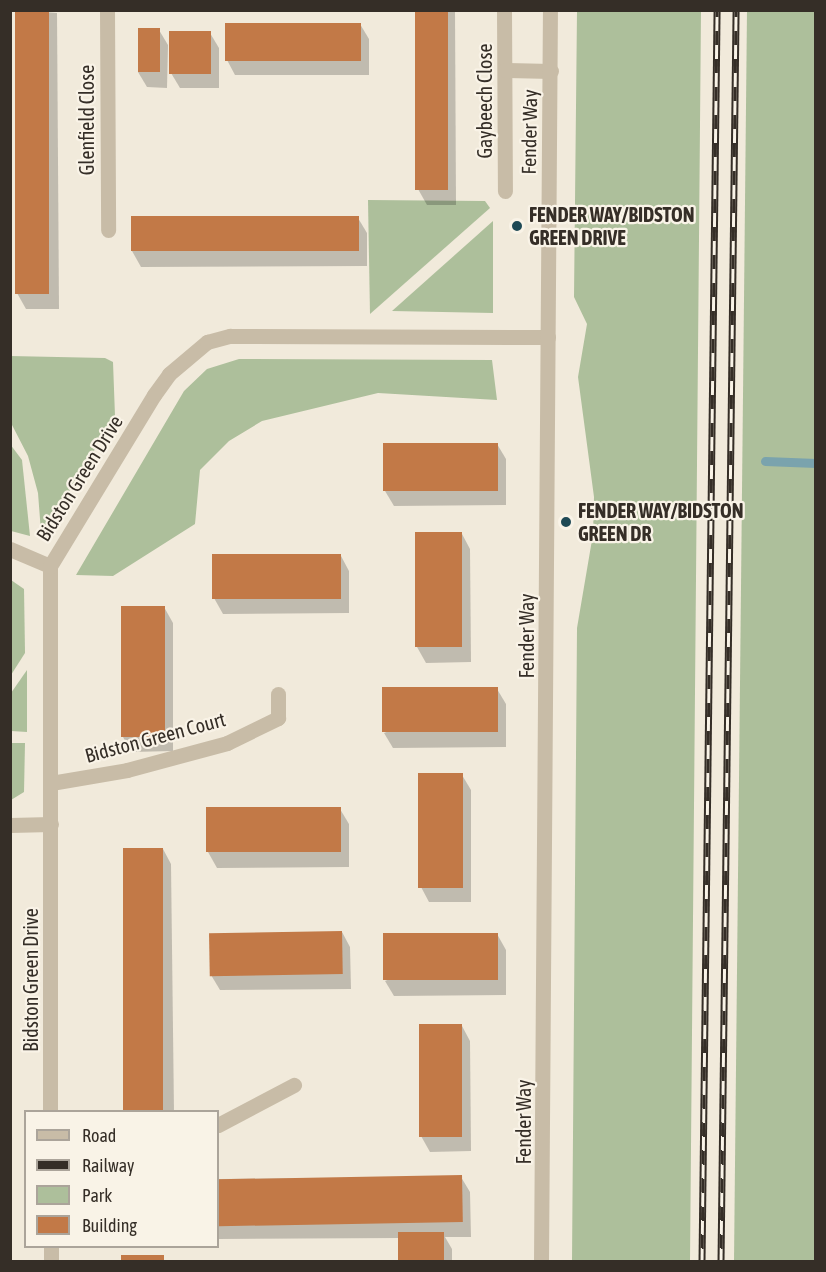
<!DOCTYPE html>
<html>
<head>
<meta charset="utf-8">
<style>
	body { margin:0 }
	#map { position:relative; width:826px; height:1272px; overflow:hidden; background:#f1eadb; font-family:"Asap Condensed",sans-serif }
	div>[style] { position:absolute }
	.green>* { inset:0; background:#adbf9b }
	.shadow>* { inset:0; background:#0003 }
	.stream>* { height:9px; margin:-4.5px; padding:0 4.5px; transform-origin:4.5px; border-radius:4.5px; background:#7aa3ad }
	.building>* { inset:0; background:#c27947; transform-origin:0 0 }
	.minor>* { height:15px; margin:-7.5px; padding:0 7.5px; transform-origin:7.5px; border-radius:7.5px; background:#c8bca7 }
	.rail>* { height:7px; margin-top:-3.5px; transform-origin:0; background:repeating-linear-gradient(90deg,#f9f3e7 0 14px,#352e27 0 28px); box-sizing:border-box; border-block:2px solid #352e27 }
	.dots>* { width:16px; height:16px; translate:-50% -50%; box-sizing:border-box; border:3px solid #f9f3e7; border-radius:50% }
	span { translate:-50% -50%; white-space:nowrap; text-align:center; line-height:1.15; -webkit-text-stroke:4.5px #f9f3e7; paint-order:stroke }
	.street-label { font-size:20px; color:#352e27 }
	.poi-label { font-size:20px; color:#352e27; font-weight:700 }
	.left { translate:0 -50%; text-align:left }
	.frame { position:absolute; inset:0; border:12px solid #352e27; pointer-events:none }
	.legend { position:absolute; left:24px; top:1110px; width:195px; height:138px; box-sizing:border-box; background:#f9f3e7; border:2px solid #aba49a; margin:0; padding:8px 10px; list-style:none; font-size:18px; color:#352e27 }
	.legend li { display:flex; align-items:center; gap:12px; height:30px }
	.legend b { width:30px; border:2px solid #aba49a }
</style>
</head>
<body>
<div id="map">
	<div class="green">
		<i style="clip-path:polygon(577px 11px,701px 11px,690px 1261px,572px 1261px,577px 628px,593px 534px,594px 497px,578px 377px,587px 324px,574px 297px)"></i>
		<i style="clip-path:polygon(747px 11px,815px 11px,815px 1261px,734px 1261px)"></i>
		<i style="clip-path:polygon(368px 200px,485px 201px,490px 208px,370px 314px)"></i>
		<i style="clip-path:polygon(493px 221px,493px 313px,392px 311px)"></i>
		<i style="clip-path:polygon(10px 356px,105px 358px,113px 362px,115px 416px,49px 525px,41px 532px,38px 493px,28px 456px,11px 423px)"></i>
		<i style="clip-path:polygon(239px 359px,492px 360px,497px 400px,378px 393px,262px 421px,229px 441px,200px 470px,195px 524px,113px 576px,76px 575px,184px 391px,207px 369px)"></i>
		<i style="clip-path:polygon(10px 444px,22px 460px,30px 536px,11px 531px)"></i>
		<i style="clip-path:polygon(11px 580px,24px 589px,25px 653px,11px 675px)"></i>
		<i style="clip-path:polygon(27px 670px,27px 732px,11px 731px,11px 693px)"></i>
		<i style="clip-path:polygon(10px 743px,25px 743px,24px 792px,11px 800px)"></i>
	</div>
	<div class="shadow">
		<i style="clip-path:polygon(16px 10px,57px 13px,59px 309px,26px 309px,17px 293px)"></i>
		<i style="clip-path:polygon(416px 10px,455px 10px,456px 205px,427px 205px,418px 189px)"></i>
		<i style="clip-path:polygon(360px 24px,369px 39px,369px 75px,235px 75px,227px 60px)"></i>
		<i style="clip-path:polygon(159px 30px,168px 45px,167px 88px,147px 87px,138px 72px)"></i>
		<i style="clip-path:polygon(210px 33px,219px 48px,219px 88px,180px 88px,171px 73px)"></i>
		<i style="clip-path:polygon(358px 218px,367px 233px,367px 266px,141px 267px,132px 251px)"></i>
		<i style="clip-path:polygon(497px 444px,506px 459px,506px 505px,394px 506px,385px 491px)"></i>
		<i style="clip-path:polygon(462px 534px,470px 549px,471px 662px,426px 663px,417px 647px)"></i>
		<i style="clip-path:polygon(341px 556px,349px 571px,349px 613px,223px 614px,214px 598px)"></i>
		<i style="clip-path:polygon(164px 607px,173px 623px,173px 751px,131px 752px,123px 737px)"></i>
		<i style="clip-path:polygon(497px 689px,506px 704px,506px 747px,393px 748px,384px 733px)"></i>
		<i style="clip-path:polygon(462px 775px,471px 790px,471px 902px,429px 902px,421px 887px)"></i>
		<i style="clip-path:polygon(340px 809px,349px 824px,349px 867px,217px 868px,208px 852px)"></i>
		<i style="clip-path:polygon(163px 849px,171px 864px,174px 1112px,127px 1112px)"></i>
		<i style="clip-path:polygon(342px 932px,350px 947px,351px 989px,220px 990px,211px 975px)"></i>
		<i style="clip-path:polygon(497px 934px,506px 950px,506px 995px,394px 996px,385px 981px)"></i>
		<i style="clip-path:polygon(462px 1026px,470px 1041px,471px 1151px,430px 1152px,421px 1136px)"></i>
		<i style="clip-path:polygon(461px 1177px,470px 1192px,471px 1237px,445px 1237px,452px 1249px,452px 1262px,399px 1262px,400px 1238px,218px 1239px,218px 1179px)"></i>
	</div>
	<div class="stream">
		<i style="left:765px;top:461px;width:51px;rotate:2.2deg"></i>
	</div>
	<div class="building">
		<i style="left:15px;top:10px;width:34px;height:284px"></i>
		<i style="left:415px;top:10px;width:33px;height:180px"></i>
		<i style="left:225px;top:23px;width:136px;height:38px"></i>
		<i style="left:138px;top:28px;width:22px;height:44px"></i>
		<i style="left:169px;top:31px;width:42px;height:43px"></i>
		<i style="left:359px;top:216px;width:35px;height:228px;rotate:90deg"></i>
		<i style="left:383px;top:443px;width:115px;height:48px"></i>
		<i style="left:462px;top:532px;width:115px;height:47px;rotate:90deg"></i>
		<i style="left:212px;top:554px;width:129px;height:45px"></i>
		<i style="left:121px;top:606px;width:44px;height:131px"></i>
		<i style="left:498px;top:687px;width:45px;height:116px;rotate:90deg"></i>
		<i style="left:463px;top:773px;width:115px;height:45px;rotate:90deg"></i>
		<i style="left:341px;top:807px;width:45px;height:135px;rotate:90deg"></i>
		<i style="left:123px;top:848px;width:40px;height:264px"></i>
		<i style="left:342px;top:931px;width:43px;height:133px;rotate:89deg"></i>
		<i style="left:498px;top:933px;width:47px;height:115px;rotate:90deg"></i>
		<i style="left:419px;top:1024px;width:43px;height:113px"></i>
		<i style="left:462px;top:1175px;width:47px;height:244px;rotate:89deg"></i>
		<i style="left:398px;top:1232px;width:46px;height:30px"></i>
		<i style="left:121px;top:1255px;width:43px;height:7px"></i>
	</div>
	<div class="minor">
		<i style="left:107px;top:10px;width:220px;rotate:89.7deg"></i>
		<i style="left:504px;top:10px;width:181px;rotate:89.7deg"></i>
		<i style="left:505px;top:70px;width:46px;rotate:1.2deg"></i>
		<i style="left:10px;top:549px;width:43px;rotate:23deg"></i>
		<i style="left:51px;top:783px;width:77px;rotate:-9.7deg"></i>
		<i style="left:127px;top:770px;width:104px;rotate:-15.1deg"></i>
		<i style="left:227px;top:743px;width:57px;rotate:-26.1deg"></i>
		<i style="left:278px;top:718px;width:24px;rotate:-90deg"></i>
		<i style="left:10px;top:825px;width:41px;rotate:-1.4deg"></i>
		<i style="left:50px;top:1112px;width:546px;rotate:-90deg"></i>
		<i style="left:50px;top:566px;width:200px;rotate:-58.7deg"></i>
		<i style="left:154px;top:395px;width:26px;rotate:-54deg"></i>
		<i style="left:169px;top:374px;width:50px;rotate:-40.1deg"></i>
		<i style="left:207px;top:342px;width:24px;rotate:-15deg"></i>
		<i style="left:230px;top:336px;width:318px;rotate:0.2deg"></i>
		<i style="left:218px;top:1125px;width:86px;rotate:-27.8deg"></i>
		<i style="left:51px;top:1246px;width:16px;rotate:90deg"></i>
		<i style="left:541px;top:1262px;width:1252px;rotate:-89.59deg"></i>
	</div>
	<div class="rail">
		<i style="left:702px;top:1262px;width:1252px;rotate:-89.31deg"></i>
		<i style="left:721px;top:1262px;width:1252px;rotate:-89.31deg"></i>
	</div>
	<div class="dots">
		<i style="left:517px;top:226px;background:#1e4955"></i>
		<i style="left:566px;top:522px;background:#1e4955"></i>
	</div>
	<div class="street-label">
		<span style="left:484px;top:101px;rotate:-90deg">Gaybeech Close</span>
		<span style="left:86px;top:120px;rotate:-90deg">Glenfield Close</span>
		<span style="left:529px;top:132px;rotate:-89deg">Fender Way</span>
		<span style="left:79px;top:478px;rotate:-58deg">Bidston Green Drive</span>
		<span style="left:526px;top:636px;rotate:-90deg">Fender Way</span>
		<span style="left:155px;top:737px;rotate:-15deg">Bidston Green Court</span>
		<span style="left:30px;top:980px;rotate:-90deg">Bidston Green Drive</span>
		<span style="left:523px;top:1122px;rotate:-90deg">Fender Way</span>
	</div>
	<div class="poi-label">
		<span class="left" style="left:529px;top:226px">FENDER WAY/BIDSTON<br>GREEN DRIVE</span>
		<span class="left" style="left:578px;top:522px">FENDER WAY/BIDSTON<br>GREEN DR</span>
	</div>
	<div class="frame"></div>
	<ul class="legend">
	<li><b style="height:8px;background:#c8bca7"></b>Road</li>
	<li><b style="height:8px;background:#352e27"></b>Railway</li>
	<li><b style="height:16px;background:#adbf9b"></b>Park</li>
	<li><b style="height:16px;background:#c27947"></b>Building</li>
	</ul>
</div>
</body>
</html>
